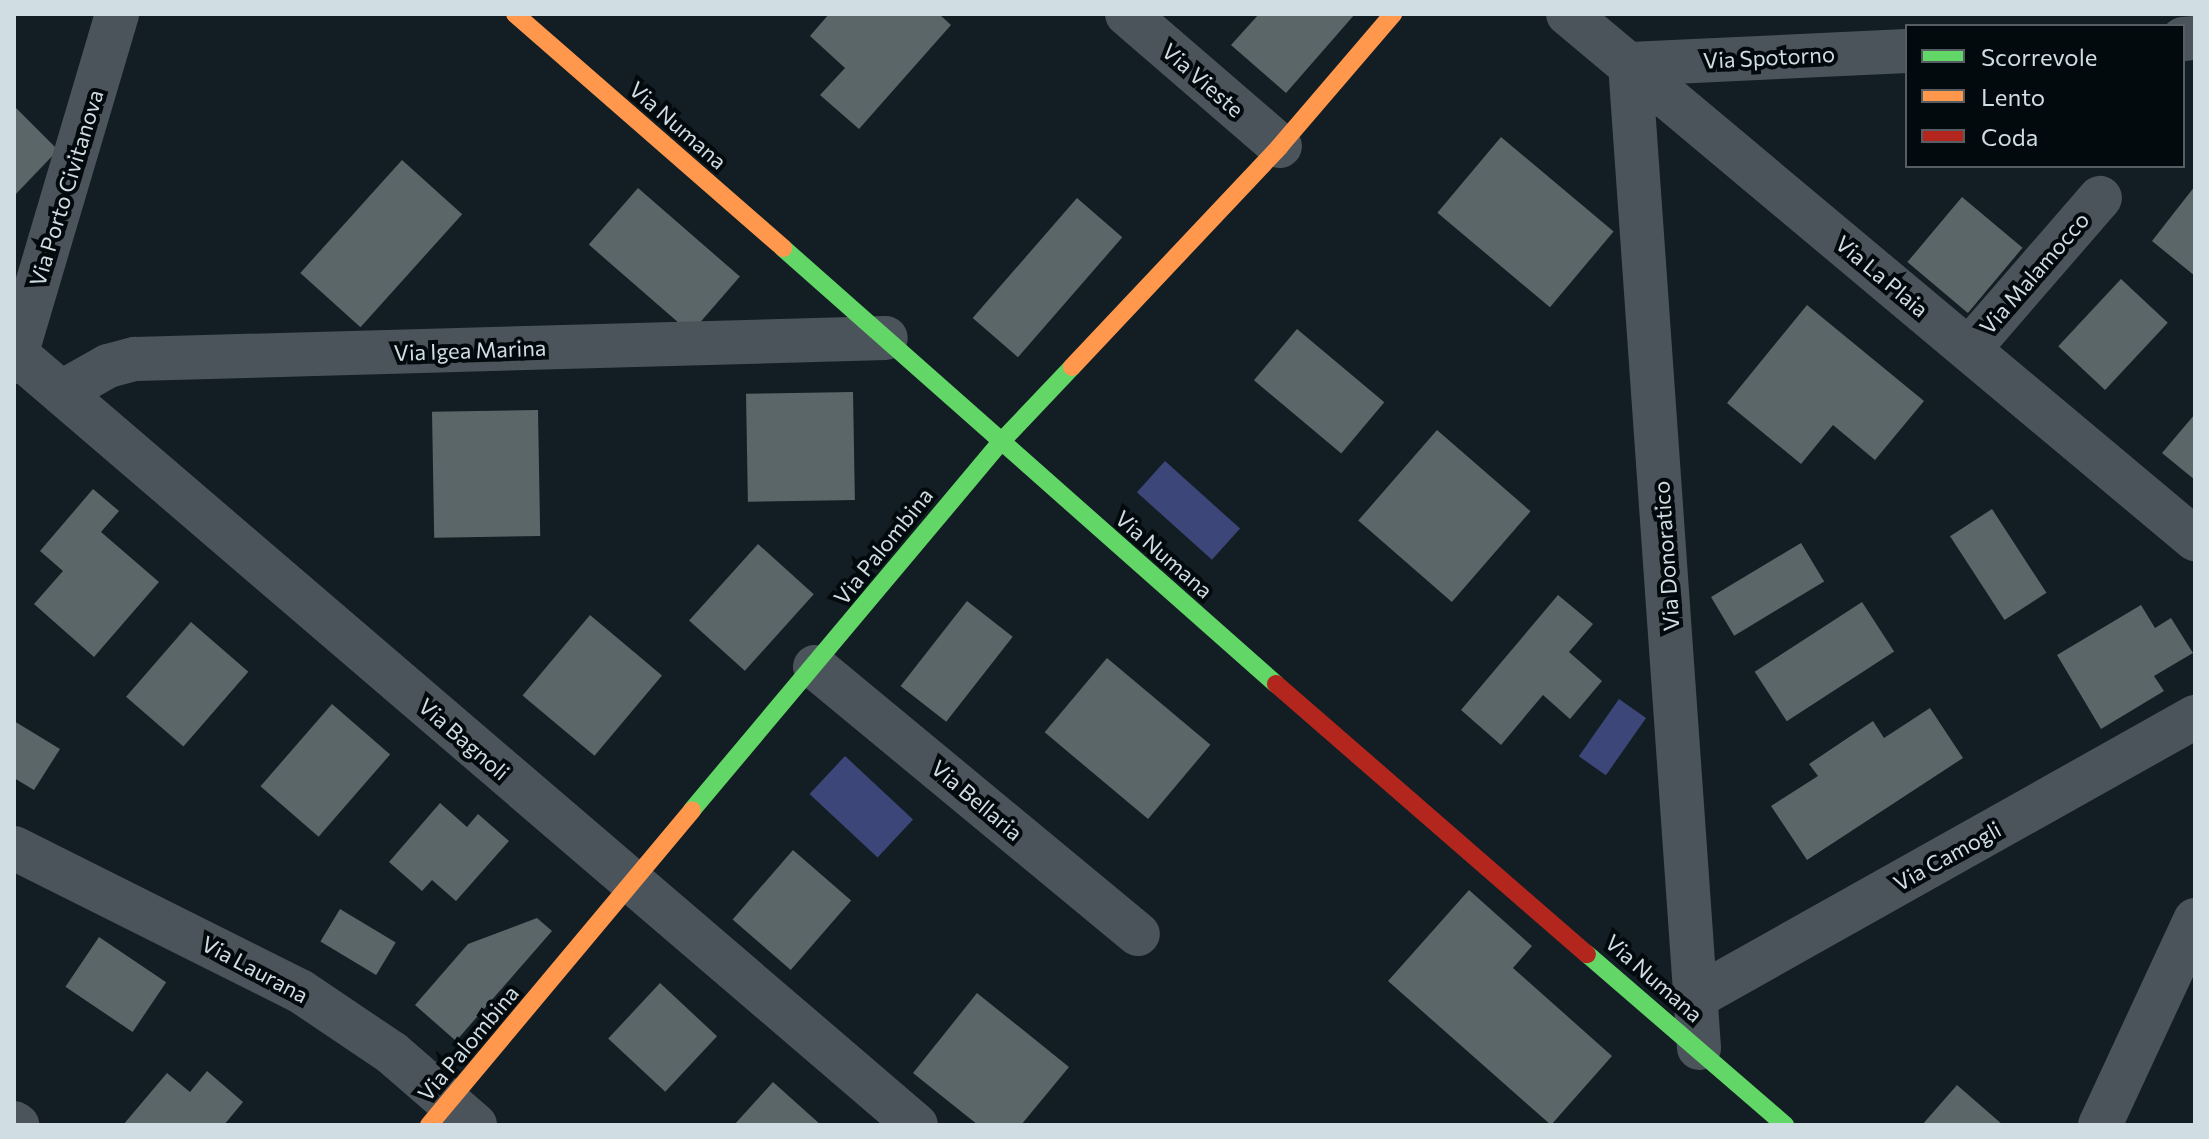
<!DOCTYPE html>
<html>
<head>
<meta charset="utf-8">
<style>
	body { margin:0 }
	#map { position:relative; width:2209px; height:1139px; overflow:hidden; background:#121e23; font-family:Commissioner,sans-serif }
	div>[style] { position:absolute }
	.water>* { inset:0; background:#3c4679; transform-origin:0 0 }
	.building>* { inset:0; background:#5b6668; transform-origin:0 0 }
	.street>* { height:44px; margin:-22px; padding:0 22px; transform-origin:22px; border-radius:22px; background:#4c545b }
	.fast>* { height:18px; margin:-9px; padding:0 9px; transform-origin:9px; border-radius:9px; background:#63d668 }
	.slow>* { height:18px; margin:-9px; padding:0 9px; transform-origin:9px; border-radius:9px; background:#ff974d }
	.jam>* { height:18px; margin:-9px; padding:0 9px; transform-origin:9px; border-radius:9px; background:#b3261e }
	span { translate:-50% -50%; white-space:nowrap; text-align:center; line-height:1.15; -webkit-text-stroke:8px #030a0d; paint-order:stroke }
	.street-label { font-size:22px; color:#d0dde2 }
	.frame { position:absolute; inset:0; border:16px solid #d0dde2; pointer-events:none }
	.legend { position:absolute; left:1905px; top:24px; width:280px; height:144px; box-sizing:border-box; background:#030a0d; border:2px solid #555e62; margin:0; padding:10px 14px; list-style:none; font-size:24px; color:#d0dde2 }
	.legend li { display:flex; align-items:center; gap:16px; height:40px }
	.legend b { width:40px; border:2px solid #555e62 }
</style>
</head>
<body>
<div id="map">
	<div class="water">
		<i style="left:1165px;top:461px;width:101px;height:42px;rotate:42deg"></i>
		<i style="left:1619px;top:699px;width:33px;height:70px;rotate:35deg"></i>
		<i style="left:845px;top:756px;width:93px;height:52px;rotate:43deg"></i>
	</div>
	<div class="building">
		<i style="clip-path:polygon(829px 14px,939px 14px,951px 25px,859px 129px,820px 95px,845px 68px,810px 36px)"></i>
		<i style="clip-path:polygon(1259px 14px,1355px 14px,1286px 93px,1231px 45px)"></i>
		<i style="clip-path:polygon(14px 106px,58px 150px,14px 196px)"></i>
		<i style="left:1501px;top:137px;width:147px;height:99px;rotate:40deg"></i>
		<i style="left:402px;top:160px;width:81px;height:152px;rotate:42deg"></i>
		<i style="clip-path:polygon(2195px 186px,2195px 276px,2152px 241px)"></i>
		<i style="left:638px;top:188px;width:135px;height:75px;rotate:41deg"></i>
		<i style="left:1962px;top:197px;width:79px;height:85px;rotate:40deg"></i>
		<i style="left:1077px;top:198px;width:60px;height:159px;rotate:41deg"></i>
		<i style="left:2121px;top:279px;width:64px;height:92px;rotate:43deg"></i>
		<i style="clip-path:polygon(1807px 305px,1924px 401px,1875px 460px,1833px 425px,1801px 464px,1727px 403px)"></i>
		<i style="left:1297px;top:329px;width:114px;height:67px;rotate:40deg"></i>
		<i style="left:853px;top:392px;width:108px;height:107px;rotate:89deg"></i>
		<i style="left:538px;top:410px;width:126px;height:106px;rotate:89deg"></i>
		<i style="clip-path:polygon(2195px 414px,2195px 480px,2162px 453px)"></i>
		<i style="left:1437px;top:430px;width:124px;height:120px;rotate:41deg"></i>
		<i style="clip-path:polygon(93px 489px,119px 511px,101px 532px,159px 582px,94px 657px,34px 604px,63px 571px,40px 551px)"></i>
		<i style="left:1992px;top:509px;width:100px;height:50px;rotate:57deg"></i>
		<i style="left:1801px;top:543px;width:45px;height:105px;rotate:59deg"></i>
		<i style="left:758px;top:544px;width:75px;height:103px;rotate:42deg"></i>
		<i style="clip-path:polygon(1558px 595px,1593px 624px,1569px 652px,1602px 681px,1570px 719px,1543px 695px,1501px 745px,1461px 710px)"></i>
		<i style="left:967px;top:601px;width:58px;height:108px;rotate:38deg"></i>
		<i style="left:1862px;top:602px;width:59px;height:128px;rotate:57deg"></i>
		<i style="clip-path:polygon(2141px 605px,2155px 628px,2171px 618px,2193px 653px,2154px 676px,2164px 691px,2101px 729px,2057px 655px)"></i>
		<i style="left:590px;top:615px;width:94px;height:105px;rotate:40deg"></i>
		<i style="left:191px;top:622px;width:76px;height:99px;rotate:41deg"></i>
		<i style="left:1107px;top:658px;width:135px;height:97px;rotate:40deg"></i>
		<i style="left:332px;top:704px;width:77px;height:109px;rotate:41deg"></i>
		<i style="clip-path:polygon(1930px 708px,1963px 758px,1807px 860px,1771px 806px,1818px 776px,1809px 764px,1873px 721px,1884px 738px)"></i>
		<i style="clip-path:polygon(14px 721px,60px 749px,34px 790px,14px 778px)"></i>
		<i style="clip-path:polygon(440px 803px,467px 827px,478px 814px,509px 841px,456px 901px,432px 880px,422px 891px,389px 862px)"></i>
		<i style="left:793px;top:850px;width:77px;height:92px;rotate:41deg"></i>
		<i style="clip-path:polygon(1469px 890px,1532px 946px,1513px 968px,1612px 1056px,1551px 1125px,1388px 981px)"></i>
		<i style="left:340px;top:909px;width:65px;height:38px;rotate:31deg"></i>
		<i style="clip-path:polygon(537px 918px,552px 931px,456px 1041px,415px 1005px,468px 944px)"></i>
		<i style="left:99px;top:937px;width:81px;height:60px;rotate:34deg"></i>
		<i style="left:660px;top:983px;width:78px;height:76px;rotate:43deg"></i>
		<i style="clip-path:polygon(977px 993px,1069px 1067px,1021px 1125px,978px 1125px,913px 1073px)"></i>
		<i style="clip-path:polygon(207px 1071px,243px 1102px,224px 1125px,123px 1125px,167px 1073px,190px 1092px)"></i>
		<i style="clip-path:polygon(773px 1082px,821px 1125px,734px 1125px)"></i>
		<i style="clip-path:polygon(1957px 1085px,2003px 1125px,1922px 1125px)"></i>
	</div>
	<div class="street">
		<i style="left:1127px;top:14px;width:202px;rotate:40.8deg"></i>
		<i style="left:1568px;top:14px;width:818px;rotate:39.94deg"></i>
		<i style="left:2183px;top:39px;width:12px;rotate:-5deg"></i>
		<i style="left:1969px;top:349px;width:200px;rotate:-49.1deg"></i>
		<i style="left:14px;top:352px;width:1188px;rotate:40.6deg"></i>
		<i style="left:14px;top:362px;width:363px;rotate:-73.5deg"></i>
		<i style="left:62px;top:392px;width:53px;rotate:-29.5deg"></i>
		<i style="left:108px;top:366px;width:28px;rotate:-15deg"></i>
		<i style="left:135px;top:359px;width:751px;rotate:-1.6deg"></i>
		<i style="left:815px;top:667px;width:419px;rotate:39.6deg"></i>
		<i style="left:14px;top:848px;width:320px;rotate:26.6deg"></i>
		<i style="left:300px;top:991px;width:111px;rotate:34deg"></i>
		<i style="left:392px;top:1053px;width:110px;rotate:40.9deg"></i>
		<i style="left:1698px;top:996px;width:570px;rotate:-29.31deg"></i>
		<i style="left:1699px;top:1048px;width:986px;rotate:-94.01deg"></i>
		<i style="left:1630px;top:64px;width:277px;rotate:-2.7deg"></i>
		<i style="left:14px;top:1123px;width:4px;rotate:34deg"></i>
		<i style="left:2100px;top:1125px;width:226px;rotate:-65.1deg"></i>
	</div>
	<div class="fast">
		<i style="left:783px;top:248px;width:658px;rotate:41.49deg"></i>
		<i style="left:692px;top:810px;width:478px;rotate:-50deg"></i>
		<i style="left:999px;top:444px;width:106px;rotate:-46.5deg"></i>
		<i style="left:1587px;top:954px;width:262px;rotate:40.8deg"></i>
	</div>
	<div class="slow">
		<i style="left:515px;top:14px;width:356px;rotate:41.1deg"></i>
		<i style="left:1072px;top:367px;width:303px;rotate:-46.7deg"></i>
		<i style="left:1280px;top:146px;width:174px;rotate:-49.4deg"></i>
		<i style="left:429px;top:1125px;width:410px;rotate:-50.1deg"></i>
	</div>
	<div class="jam">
		<i style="left:1276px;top:684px;width:412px;rotate:41deg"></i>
	</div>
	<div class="street-label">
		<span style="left:1769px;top:57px;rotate:-3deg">Via Spotorno</span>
		<span style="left:1203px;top:80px;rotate:41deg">Via Vieste</span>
		<span style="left:678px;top:125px;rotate:41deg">Via Numana</span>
		<span style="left:66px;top:188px;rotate:-73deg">Via Porto Civitanova</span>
		<span style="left:2034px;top:273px;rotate:-49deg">Via Malamocco</span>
		<span style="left:1882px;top:276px;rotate:40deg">Via La Plaia</span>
		<span style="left:470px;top:350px;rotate:-2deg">Via Igea Marina</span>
		<span style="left:883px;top:546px;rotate:-51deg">Via Palombina</span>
		<span style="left:1164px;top:554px;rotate:41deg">Via Numana</span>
		<span style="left:1666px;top:556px;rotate:-94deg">Via Donoratico</span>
		<span style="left:464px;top:739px;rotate:41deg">Via Bagnoli</span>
		<span style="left:977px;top:800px;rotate:40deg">Via Bellaria</span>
		<span style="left:1947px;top:856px;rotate:-29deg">Via Camogli</span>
		<span style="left:255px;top:969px;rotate:28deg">Via Laurana</span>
		<span style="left:1654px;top:978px;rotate:41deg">Via Numana</span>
		<span style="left:468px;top:1043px;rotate:-50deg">Via Palombina</span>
	</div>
	<div class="frame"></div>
	<ul class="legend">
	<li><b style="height:10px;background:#63d668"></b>Scorrevole</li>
	<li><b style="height:10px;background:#ff974d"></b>Lento</li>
	<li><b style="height:10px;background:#b3261e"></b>Coda</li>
	</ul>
</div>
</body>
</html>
